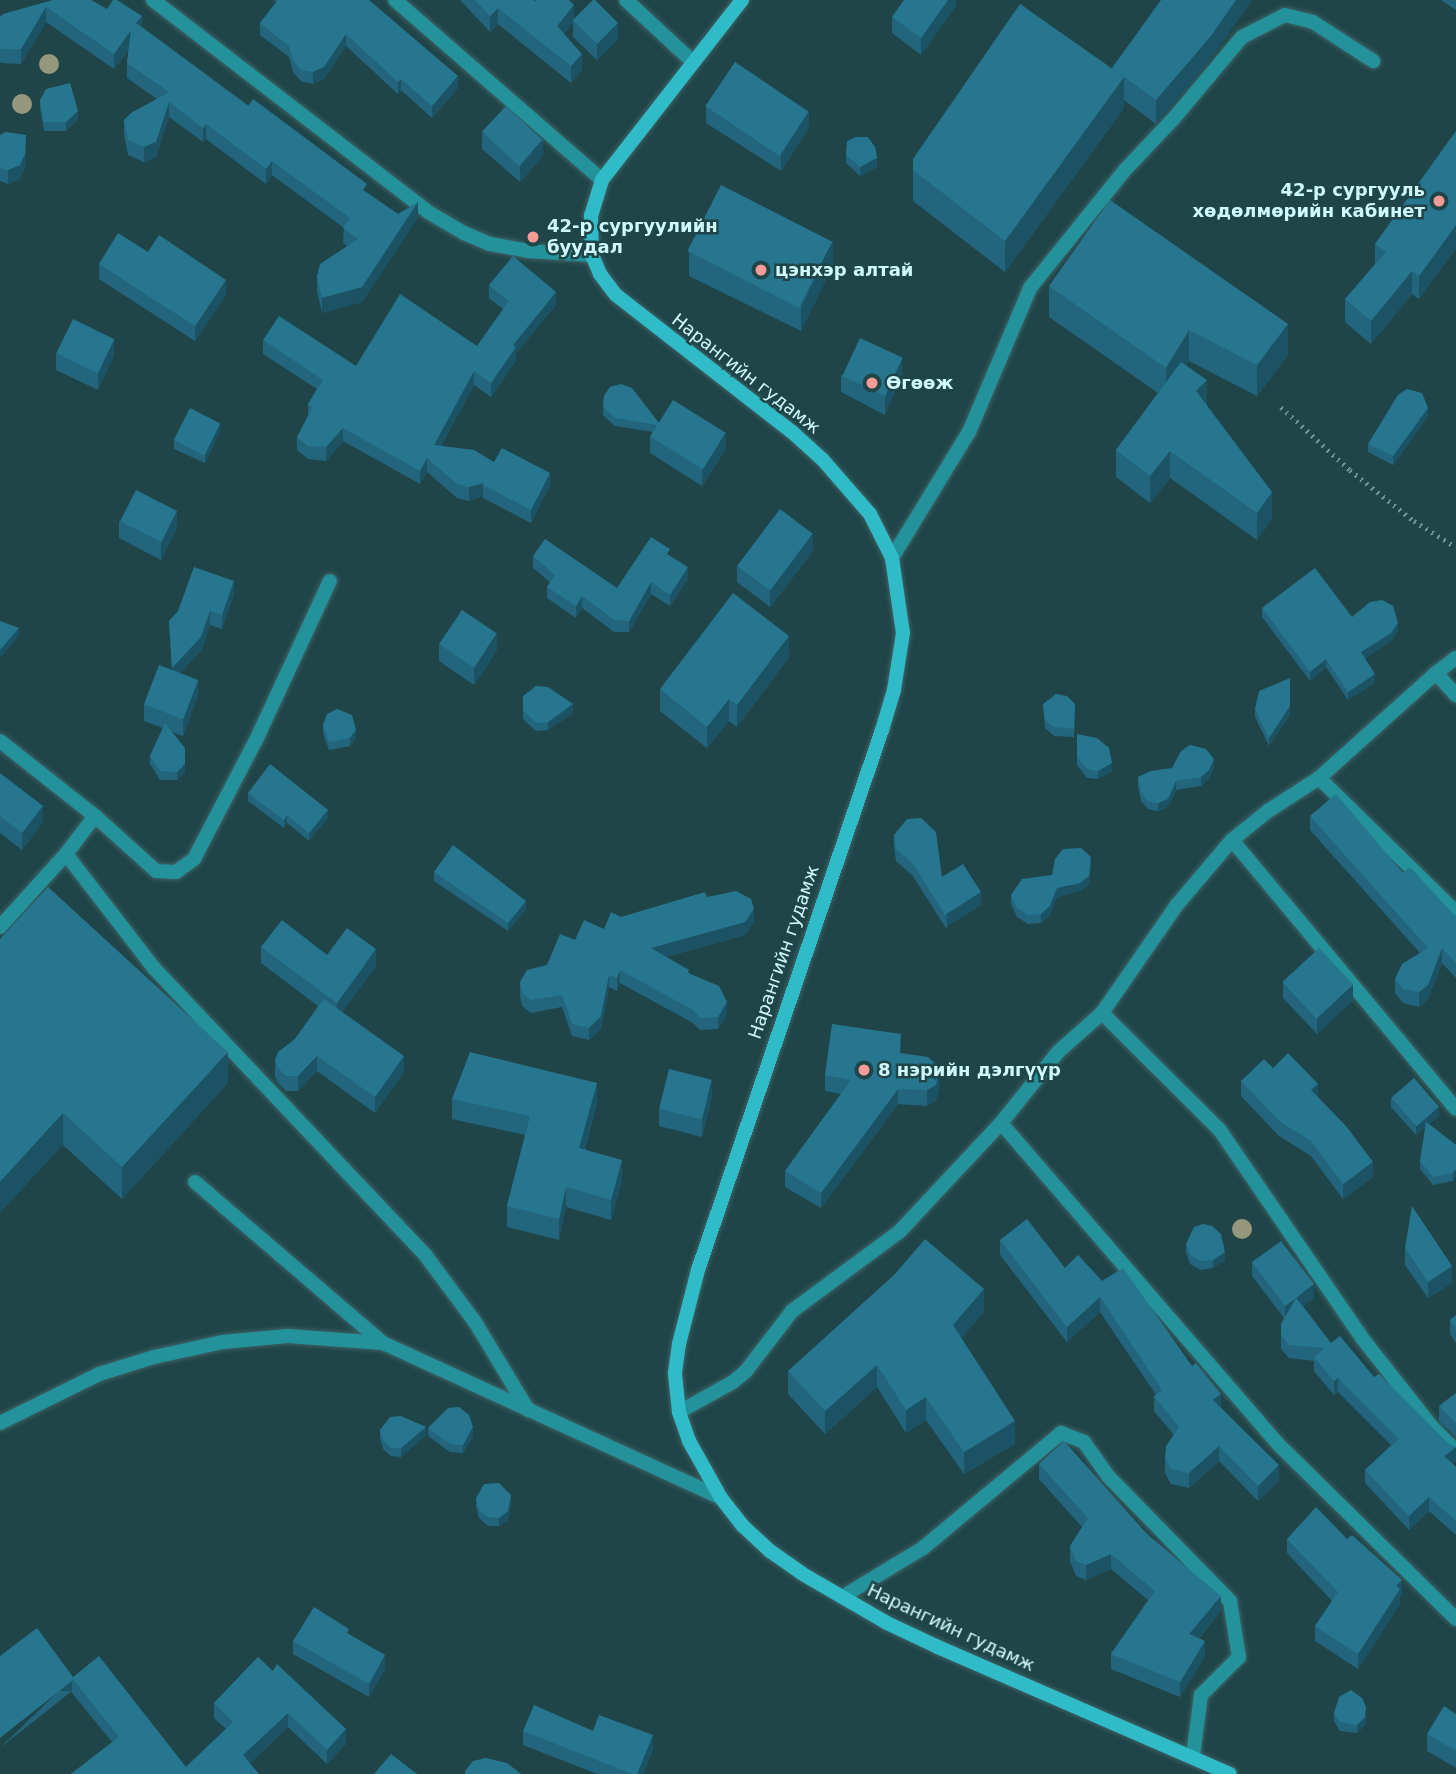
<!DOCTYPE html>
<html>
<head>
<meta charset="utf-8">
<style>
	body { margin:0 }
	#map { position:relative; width:1456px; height:1774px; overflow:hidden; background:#204548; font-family:"DejaVu Sans",sans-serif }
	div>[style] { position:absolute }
	.path>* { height:4.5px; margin-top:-2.25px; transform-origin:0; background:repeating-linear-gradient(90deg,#6c9397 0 2px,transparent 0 7px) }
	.roads { filter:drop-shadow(0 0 2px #3c6265) drop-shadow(0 0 2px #3c6265) }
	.service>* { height:14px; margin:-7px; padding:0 7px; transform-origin:7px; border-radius:7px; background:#23929b }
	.minor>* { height:14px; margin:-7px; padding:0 7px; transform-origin:7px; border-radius:7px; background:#23929b }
	.secondary>* { height:14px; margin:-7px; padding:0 7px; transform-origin:7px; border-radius:7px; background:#2fbcc8 }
	.trees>* { width:20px; height:20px; margin:-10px; border-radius:50%; background:#95987d }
	.wall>* { inset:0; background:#22657c }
	.shaded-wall>* { inset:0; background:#1b5365; transform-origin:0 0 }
	.building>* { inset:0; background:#277690; transform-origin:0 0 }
	.dots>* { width:19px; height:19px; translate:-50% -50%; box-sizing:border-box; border:4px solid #204548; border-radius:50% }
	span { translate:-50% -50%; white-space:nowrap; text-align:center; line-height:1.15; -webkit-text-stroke:5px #204548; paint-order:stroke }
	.poi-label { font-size:18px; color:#d0f9fd; font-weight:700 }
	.right { translate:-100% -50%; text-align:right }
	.left { translate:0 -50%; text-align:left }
	.street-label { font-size:18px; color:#d0f9fd }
</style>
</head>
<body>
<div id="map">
	<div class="path">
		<i style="left:1281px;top:407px;width:93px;rotate:42.4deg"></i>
		<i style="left:1350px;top:470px;width:82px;rotate:38.6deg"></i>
		<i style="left:1414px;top:521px;width:49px;rotate:31.8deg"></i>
	</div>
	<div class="roads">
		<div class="service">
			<i style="left:892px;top:558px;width:148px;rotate:-58.6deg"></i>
			<i style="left:969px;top:432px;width:156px;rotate:-67deg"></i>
			<i style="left:1030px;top:288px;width:151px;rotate:-51.2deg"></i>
			<i style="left:1125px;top:170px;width:73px;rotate:-46.7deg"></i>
			<i style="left:1175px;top:117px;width:104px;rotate:-50.1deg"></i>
			<i style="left:1242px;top:37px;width:48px;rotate:-27.1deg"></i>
			<i style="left:1285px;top:15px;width:29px;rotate:14deg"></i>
			<i style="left:1313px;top:22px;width:72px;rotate:33deg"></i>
			<i style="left:66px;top:854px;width:143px;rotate:52.4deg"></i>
			<i style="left:153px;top:967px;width:398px;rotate:46.6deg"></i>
			<i style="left:426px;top:1256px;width:82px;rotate:53.4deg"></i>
			<i style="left:475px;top:1322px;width:103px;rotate:58.9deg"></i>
			<i style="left:195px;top:1182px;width:248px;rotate:40.6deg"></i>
			<i style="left:0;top:1423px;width:110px;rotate:-26.3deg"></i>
			<i style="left:99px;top:1374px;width:58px;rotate:-17.2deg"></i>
			<i style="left:154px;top:1357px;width:71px;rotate:-12.3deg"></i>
			<i style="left:223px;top:1342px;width:65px;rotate:-5.3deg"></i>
			<i style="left:288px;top:1336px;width:95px;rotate:4.2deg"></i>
			<i style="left:383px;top:1343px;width:372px;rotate:24.6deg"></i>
		</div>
		<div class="minor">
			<i style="left:153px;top:0;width:347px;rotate:37.6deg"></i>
			<i style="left:428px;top:212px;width:42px;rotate:30.3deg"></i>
			<i style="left:464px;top:233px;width:28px;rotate:23deg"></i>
			<i style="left:490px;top:244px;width:39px;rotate:10deg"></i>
			<i style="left:528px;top:251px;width:64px;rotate:3.6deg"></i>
			<i style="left:395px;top:0;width:274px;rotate:41deg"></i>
			<i style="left:626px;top:0;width:91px;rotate:42.8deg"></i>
			<i style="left:1436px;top:673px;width:30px;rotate:48deg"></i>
			<i style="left:0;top:741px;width:121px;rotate:38.3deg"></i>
			<i style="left:95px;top:816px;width:82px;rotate:42deg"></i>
			<i style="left:156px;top:871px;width:20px;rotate:3deg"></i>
			<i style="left:176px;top:872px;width:22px;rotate:-36deg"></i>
			<i style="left:194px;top:859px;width:136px;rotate:-62.5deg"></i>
			<i style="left:257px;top:738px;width:173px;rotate:-65.1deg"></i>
			<i style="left:1319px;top:778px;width:192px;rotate:44.4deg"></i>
			<i style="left:1232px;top:840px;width:350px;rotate:50.2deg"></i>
			<i style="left:0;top:927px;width:98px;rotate:-47.9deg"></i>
			<i style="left:66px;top:854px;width:48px;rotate:-52.7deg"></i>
			<i style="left:1102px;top:1013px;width:165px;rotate:44.8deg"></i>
			<i style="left:1219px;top:1129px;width:253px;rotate:55.6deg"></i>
			<i style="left:1362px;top:1338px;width:113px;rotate:51.8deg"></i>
			<i style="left:1432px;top:1427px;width:34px;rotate:45deg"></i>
			<i style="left:1001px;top:1123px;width:424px;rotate:49.2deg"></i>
			<i style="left:1278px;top:1444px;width:250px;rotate:44.5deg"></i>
			<i style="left:679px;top:1412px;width:62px;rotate:-29.1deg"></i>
			<i style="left:733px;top:1382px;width:17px;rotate:-40deg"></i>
			<i style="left:746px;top:1371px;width:76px;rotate:-52.5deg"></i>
			<i style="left:792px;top:1311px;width:134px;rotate:-36.5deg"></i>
			<i style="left:900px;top:1231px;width:148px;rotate:-46.9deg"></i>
			<i style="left:1001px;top:1123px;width:91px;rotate:-51.2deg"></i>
			<i style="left:1058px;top:1052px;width:59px;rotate:-41.6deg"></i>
			<i style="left:1102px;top:1013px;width:130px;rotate:-55.3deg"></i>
			<i style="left:1176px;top:906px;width:87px;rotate:-49.7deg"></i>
			<i style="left:1232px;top:840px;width:46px;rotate:-38.9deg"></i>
			<i style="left:1268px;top:811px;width:61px;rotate:-32.9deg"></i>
			<i style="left:1319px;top:778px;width:157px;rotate:-41.9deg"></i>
			<i style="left:1436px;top:673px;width:25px;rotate:-37deg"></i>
			<i style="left:842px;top:1597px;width:95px;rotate:-31.2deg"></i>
			<i style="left:923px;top:1548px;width:180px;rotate:-39.8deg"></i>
			<i style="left:1061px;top:1433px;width:25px;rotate:21deg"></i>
			<i style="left:1084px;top:1442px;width:42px;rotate:54.8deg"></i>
			<i style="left:1108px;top:1476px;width:175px;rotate:45.7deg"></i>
			<i style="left:1230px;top:1601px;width:57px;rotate:80.9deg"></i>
			<i style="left:1239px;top:1657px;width:54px;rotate:135deg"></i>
			<i style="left:1201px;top:1695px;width:62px;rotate:97.5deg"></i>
		</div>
		<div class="secondary">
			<i style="left:742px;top:0;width:228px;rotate:127.9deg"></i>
			<i style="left:602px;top:180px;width:37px;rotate:107deg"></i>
			<i style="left:591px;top:215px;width:40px;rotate:88.6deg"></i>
			<i style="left:592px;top:255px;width:21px;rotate:67deg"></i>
			<i style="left:600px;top:274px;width:26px;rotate:53deg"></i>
			<i style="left:616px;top:295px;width:222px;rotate:37.9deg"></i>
			<i style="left:791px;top:431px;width:43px;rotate:42.2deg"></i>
			<i style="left:823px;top:460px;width:72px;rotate:49deg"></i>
			<i style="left:870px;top:514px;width:49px;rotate:63.4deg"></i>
			<i style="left:892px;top:558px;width:76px;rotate:81.7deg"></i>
			<i style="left:903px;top:633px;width:58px;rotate:99deg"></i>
			<i style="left:894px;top:690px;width:42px;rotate:106.7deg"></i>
			<i style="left:882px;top:730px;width:570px;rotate:108.82deg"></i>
			<i style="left:698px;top:1270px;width:76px;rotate:104.4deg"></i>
			<i style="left:679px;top:1344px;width:30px;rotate:98deg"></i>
			<i style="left:675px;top:1374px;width:38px;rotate:84deg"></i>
			<i style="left:679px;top:1412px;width:31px;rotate:71deg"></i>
			<i style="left:689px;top:1441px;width:65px;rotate:60.7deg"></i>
			<i style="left:721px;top:1498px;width:36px;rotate:52deg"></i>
			<i style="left:743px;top:1526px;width:37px;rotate:43deg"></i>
			<i style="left:770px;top:1551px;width:38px;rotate:35deg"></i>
			<i style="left:801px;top:1573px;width:99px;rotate:30.2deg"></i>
			<i style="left:887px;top:1623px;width:56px;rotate:25.2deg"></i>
			<i style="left:938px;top:1647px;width:318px;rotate:23.5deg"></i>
		</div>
	</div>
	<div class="trees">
		<i style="left:49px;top:64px"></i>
		<i style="left:22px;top:104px"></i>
		<i style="left:1242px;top:1229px"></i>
	</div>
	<div class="wall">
		<i style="clip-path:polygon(53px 0,142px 27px,367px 193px,398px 214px,418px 217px,362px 302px,322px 313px,317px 291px,317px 276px,347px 246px,343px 243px,344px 228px,272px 175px,266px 184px,206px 139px,203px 142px,169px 117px,156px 157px,144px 162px,128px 155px,124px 135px,124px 120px,157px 99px,127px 78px,127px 63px,129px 49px,114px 69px,46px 22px,21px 64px,2px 63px,0 62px,0 17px)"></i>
		<i style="clip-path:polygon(273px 0,369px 0,458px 88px,432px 118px,401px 90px,398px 94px,346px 46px,324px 79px,313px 84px,301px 81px,293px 72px,289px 57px,260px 35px,260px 23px,276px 2px)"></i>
		<i style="clip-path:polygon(460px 0,533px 0,618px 39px,597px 60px,573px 37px,573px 22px,564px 34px,582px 70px,571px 83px,498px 24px,490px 32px)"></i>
		<i style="clip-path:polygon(956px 0,956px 6px,921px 55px,892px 33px,892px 17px)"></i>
		<i style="clip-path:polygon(1441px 0,1456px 0,1456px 10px)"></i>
		<i style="clip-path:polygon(1211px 59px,1156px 124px,1124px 100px,1124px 108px,1005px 272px,913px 201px,913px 159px,1112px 69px,1112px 68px)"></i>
		<i style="clip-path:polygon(40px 100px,78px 119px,66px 131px,44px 131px,40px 108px)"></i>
		<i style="clip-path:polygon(706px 106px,809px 128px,781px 171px,706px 123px)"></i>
		<i style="clip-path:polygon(1456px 131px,1456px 248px,1419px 299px,1412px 294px,1371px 344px,1345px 322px,1345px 299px,1375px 264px,1375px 244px)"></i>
		<i style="clip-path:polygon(482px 132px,543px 156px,520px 182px,482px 149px)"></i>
		<i style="clip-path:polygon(0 135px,26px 135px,25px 167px,20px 179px,8px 184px,0 181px)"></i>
		<i style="clip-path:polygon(846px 155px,877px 167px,860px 176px,846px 163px)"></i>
		<i style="clip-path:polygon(148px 252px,226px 295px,195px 341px,99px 279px,99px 264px)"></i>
		<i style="clip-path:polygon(689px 252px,833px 265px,801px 331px,689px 276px)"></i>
		<i style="clip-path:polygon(489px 285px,556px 305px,516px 353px,516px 361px,491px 397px,474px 385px,441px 446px,494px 462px,550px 486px,531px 523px,483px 498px,483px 496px,469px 501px,457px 498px,427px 472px,420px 484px,343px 441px,326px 461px,308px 459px,297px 450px,297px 437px,308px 416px,308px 404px,317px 389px,263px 354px,263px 340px,356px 366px,477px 346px,503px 309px,489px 298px)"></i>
		<i style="clip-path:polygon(1049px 286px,1288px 355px,1257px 396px,1189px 361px,1186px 365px,1207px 406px,1272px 519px,1257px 540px,1170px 478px,1150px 503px,1116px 477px,1116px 450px,1158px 393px,1049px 317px)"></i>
		<i style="clip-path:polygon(56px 353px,114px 355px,98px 390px,56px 370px)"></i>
		<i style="clip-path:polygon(902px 374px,885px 415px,841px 392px,841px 375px)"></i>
		<i style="clip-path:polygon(604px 396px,659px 423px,726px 449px,702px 486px,650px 453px,650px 436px,653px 432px,615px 426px,603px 415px)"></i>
		<i style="clip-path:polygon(1428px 416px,1393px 465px,1368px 452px,1368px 444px)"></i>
		<i style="clip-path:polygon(220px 431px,205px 463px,174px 449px,174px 440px)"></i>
		<i style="clip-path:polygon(119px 521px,177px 528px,161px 560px,119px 538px)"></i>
		<i style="clip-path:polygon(813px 551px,770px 607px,737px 582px,737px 565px)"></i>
		<i style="clip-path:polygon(533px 556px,617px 588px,670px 556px,688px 579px,670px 606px,651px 594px,629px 632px,614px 632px,582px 608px,576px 618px,547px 598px,547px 587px,550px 582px,533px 568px)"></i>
		<i style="clip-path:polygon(234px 594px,222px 629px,210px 625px,201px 651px,180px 673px,198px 696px,183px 736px,172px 732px,185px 772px,177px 780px,160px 780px,150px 764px,150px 756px,163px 728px,144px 721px,144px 704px,172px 670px,169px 621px)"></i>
		<i style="clip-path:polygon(1262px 608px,1352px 617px,1398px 631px,1391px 641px,1365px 658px,1375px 683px,1348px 700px,1326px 667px,1310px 681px,1262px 617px)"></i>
		<i style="clip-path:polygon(439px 644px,497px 650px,474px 685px,439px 661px)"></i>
		<i style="clip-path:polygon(789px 657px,737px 727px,729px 721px,707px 748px,660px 711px,660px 689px)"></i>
		<i style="clip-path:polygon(523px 696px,573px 713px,548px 730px,536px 731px,523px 719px)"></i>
		<i style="clip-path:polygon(1043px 704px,1075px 704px,1074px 737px,1054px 736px,1045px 728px)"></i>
		<i style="clip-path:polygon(1255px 709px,1290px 715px,1269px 746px,1255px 717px)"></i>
		<i style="clip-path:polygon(323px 725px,356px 738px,350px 746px,329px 750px,323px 733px)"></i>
		<i style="clip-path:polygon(1077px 734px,1112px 771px,1098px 779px,1087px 778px,1077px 765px)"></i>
		<i style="clip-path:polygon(1214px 767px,1209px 778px,1201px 786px,1176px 790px,1168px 807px,1158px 811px,1148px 809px,1141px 801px,1138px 786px,1138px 777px)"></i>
		<i style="clip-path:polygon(0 773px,43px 822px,22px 850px,0 833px)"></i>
		<i style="clip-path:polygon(248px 793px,328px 818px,309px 841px,287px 823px,284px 828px,248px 801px)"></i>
		<i style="clip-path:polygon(1310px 816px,1403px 873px,1456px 917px,1456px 978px,1442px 963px,1428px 999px,1419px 1007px,1403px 1003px,1395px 993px,1395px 979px,1420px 953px,1310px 830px)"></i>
		<i style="clip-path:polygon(894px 835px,942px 877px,981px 905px,947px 926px,947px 930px,913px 876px,896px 861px,894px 847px)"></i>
		<i style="clip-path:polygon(1091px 865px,1089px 884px,1080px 891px,1057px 897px,1050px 915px,1041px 923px,1028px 924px,1017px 917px,1011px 904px,1011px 895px,1052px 875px)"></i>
		<i style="clip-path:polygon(434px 872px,526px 909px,508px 931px,434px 881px)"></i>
		<i style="clip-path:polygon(707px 897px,754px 922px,745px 935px,666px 957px,689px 973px,727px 1014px,718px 1029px,700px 1030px,693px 1023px,620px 983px,617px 991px,609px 987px,601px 1029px,589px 1040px,572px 1036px,562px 1007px,531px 1013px,522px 1006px,520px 995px,520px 982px,547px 965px,575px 940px,604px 929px,621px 917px)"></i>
		<i style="clip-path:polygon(0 939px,228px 1083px,122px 1199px,63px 1145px)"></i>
		<i style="clip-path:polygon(261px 947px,327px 955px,376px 966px,342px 1012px,404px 1072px,375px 1113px,317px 1071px,298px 1091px,286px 1091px,278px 1083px,275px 1076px,275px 1060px,295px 1039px,318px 1006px,261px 963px)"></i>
		<i style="clip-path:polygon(1283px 982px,1353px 1000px,1317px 1034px,1283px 998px)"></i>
		<i style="clip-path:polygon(901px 1053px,940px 1084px,936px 1100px,927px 1106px,898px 1104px,821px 1208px,785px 1187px,785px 1171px,841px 1094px,825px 1091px,825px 1075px)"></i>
		<i style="clip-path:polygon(1273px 1068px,1318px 1097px,1373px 1177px,1343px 1199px,1311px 1156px,1279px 1136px,1241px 1096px,1241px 1081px)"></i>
		<i style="clip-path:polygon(712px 1096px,702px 1137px,659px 1126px,659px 1109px)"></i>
		<i style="clip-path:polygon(1391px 1098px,1439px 1116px,1429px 1124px,1456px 1145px,1456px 1177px,1453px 1181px,1433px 1185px,1420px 1169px,1420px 1161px,1426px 1127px,1416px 1135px,1391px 1107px)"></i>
		<i style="clip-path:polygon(452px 1099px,597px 1103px,585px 1149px,622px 1181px,611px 1220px,566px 1207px,559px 1240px,507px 1227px,507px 1206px,525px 1135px,452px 1119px)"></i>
		<i style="clip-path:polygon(1000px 1240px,1065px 1268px,1078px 1255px,1221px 1408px,1279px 1480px,1258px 1501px,1219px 1461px,1189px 1488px,1171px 1484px,1165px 1473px,1165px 1458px,1174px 1435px,1154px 1411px,1154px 1396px,1156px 1395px,1100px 1312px,1067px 1342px,1000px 1255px)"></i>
		<i style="clip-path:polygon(1186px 1244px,1225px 1260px,1213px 1268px,1201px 1270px,1190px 1264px,1186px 1252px)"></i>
		<i style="clip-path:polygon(1405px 1248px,1452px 1283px,1428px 1298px,1405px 1265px)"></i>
		<i style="clip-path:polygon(1252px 1262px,1314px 1298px,1303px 1306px,1331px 1343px,1374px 1377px,1456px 1460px,1452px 1463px,1456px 1467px,1456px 1535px,1429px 1511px,1409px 1530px,1365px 1483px,1365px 1470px,1391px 1445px,1338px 1392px,1334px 1395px,1314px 1371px,1314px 1361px,1289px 1358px,1281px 1349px,1281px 1324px,1284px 1318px,1252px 1276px)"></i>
		<i style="clip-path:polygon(984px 1312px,961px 1338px,1015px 1444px,964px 1474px,926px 1420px,906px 1433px,877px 1387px,825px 1434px,788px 1394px,788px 1371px)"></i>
		<i style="clip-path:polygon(1456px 1315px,1456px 1343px,1450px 1334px,1450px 1320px)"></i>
		<i style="clip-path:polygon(1456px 1393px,1456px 1437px,1439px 1421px,1439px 1406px)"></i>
		<i style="clip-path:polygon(428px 1428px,473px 1436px,463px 1453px,450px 1452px,428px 1436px)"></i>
		<i style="clip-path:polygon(380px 1430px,426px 1435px,401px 1457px,391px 1456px,383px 1449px,380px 1438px)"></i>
		<i style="clip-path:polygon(1039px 1464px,1147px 1534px,1221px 1611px,1199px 1638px,1205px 1656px,1180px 1697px,1111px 1669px,1111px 1654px,1148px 1600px,1111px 1569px,1086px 1580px,1076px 1576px,1070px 1561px,1070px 1546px,1082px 1527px,1039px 1479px)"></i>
		<i style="clip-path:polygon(476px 1498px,511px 1504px,508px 1520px,499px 1526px,488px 1526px,479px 1518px,476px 1506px)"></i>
		<i style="clip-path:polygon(1287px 1539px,1347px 1539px,1402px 1594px,1400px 1597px,1400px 1604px,1358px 1669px,1315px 1641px,1315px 1626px,1332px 1601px,1287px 1553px)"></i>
		<i style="clip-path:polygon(349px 1635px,385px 1669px,369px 1697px,293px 1654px,293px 1641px)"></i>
		<i style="clip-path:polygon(258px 1657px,346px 1744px,327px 1764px,288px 1727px,250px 1763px,71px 1774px,112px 1742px,72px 1693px,72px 1691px,0 1748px,73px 1677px,186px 1767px,226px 1729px,214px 1718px,214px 1703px)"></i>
		<i style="clip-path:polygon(1334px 1713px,1366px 1715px,1365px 1725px,1357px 1733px,1340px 1731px,1334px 1721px)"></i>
		<i style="clip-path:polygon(1456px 1714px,1456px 1768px,1427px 1751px,1427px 1734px)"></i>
		<i style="clip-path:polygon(523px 1731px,593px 1731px,653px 1749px,643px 1774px,597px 1774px,523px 1745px)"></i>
	</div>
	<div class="shaded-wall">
		<i style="clip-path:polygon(948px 0,956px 0,956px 6px,921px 55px,921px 38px)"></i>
		<i style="clip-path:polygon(1236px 0,1252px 0,1211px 59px,1156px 124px,1156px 100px)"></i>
		<i style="clip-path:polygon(574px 5px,574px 21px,573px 20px,573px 22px,557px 43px,557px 26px)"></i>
		<i style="clip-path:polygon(46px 7px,46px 22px,21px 64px,21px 49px)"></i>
		<i style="clip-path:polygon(498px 8px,498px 24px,490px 32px,490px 16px)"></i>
		<i style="clip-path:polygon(142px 16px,142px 31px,136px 23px)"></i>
		<i style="clip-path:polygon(618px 23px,618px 39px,597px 60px,597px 44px)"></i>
		<i style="clip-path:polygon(131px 30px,131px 45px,114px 69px,114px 54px)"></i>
		<i style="clip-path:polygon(346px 34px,346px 46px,324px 79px,313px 84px,313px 72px)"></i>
		<i style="clip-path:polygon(582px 54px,582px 70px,571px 83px,571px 66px)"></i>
		<i style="clip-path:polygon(458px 76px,458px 88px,432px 118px,432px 106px)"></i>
		<i style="clip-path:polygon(1124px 77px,1124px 108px,1005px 272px,1005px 241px)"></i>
		<i style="clip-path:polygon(401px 79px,401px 90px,398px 94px,398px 82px)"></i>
		<i style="clip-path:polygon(169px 102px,169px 117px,156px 157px,144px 162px,144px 147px)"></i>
		<i style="clip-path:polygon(78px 111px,78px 119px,66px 131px,66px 122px)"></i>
		<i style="clip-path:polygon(809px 111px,809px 128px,781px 171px,781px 155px)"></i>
		<i style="clip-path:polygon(206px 124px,206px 139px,203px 142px,203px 128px)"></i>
		<i style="clip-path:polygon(543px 140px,543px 156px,520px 182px,520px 166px)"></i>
		<i style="clip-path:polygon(25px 154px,25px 167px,20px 179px,8px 184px,8px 170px)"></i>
		<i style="clip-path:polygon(877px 158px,877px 167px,860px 176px,860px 167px)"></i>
		<i style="clip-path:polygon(272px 161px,272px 175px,266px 184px,266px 169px)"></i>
		<i style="clip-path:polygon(418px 202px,418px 217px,362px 302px,322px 313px,322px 298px)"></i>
		<i style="clip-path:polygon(1456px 225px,1456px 248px,1419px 299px,1419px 276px)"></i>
		<i style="clip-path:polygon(833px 241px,833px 265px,801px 331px,801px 307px)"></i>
		<i style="clip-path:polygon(1412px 271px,1412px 294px,1371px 344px,1371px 321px)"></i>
		<i style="clip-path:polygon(226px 280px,226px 295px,195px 341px,195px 326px)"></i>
		<i style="clip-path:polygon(556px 292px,556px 305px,516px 353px,516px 361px,491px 397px,491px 383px,513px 345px)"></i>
		<i style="clip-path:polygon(1288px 324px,1288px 355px,1257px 396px,1257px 365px)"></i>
		<i style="clip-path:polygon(1189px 330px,1189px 361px,1166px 399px,1166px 368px)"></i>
		<i style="clip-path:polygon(114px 339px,114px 355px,98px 390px,98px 374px)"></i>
		<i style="clip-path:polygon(902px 358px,902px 374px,885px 415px,885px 398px)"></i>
		<i style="clip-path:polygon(474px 371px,474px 385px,434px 458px,434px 445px)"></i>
		<i style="clip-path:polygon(1207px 380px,1207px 407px,1196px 391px)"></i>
		<i style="clip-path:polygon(1428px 408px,1428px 416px,1393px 465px,1393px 456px)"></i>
		<i style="clip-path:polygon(220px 423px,220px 431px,205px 463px,205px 455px)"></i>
		<i style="clip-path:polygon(343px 428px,343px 441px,326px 461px,326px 447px)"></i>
		<i style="clip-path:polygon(726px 433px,726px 449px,702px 486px,702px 470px)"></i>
		<i style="clip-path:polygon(1170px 451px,1170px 478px,1150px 503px,1150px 476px)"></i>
		<i style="clip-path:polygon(427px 458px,427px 472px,420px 484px,420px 471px)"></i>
		<i style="clip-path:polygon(550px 473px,550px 486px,531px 523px,531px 510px)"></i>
		<i style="clip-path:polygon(484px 483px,483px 485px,483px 496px,469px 501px,469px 487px)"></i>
		<i style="clip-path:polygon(1272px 492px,1272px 519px,1257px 540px,1257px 513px)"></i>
		<i style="clip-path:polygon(177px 511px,177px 528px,161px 560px,161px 543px)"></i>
		<i style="clip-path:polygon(813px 534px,813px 551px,770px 607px,770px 590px)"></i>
		<i style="clip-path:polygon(688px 567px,688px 579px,670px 606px,670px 595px)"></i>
		<i style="clip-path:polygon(234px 581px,234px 594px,222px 629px,222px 615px)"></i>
		<i style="clip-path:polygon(651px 582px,651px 594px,629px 632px,629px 621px)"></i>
		<i style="clip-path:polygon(582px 596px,582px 608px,576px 618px,576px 606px)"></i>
		<i style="clip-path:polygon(210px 611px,210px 625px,201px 651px,172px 681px,172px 668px)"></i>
		<i style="clip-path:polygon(1398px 623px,1398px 631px,1391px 641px,1361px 660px,1361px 652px)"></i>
		<i style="clip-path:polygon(19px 628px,19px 636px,0 658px,0 650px)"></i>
		<i style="clip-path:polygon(497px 634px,497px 650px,474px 685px,474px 668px)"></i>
		<i style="clip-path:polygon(789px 636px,789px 657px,737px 727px,737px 705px)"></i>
		<i style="clip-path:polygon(1326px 659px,1326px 667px,1310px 681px,1310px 672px)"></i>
		<i style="clip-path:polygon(1375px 674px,1375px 683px,1348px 700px,1348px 692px)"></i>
		<i style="clip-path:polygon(198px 680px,198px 696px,183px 736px,183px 719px)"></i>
		<i style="clip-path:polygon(729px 699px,729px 721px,707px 748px,707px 727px)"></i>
		<i style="clip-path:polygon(573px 704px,573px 713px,548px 730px,548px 722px)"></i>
		<i style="clip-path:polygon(1290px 706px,1290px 715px,1269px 746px,1269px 738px)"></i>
		<i style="clip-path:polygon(356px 730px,356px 738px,350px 746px,350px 738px)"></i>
		<i style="clip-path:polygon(1214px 759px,1214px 767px,1209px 778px,1201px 786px,1201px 777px)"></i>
		<i style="clip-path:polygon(1112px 763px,1112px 771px,1098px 779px,1098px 771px)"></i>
		<i style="clip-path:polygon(185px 764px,185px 772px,177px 780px,177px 772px)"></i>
		<i style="clip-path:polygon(1176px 781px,1176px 790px,1168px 807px,1158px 811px,1158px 803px)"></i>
		<i style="clip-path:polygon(43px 806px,43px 822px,22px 850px,22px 833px)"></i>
		<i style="clip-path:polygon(328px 810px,328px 818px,309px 841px,309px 833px)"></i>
		<i style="clip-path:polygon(287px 815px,287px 823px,284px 828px,284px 820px)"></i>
		<i style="clip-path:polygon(1091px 857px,1089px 884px,1080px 891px,1057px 897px,1050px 915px,1041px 923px,1041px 914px,1057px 888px)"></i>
		<i style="clip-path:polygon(981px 892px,981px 905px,947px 926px,946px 914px)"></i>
		<i style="clip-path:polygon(526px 901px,526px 909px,508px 931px,508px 923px)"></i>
		<i style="clip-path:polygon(754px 909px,754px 922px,745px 935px,651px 961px,651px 948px)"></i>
		<i style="clip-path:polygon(1442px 948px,1442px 963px,1428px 999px,1419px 1007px,1419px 992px)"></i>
		<i style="clip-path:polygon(376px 949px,376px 966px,337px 1020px,337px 1003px)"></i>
		<i style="clip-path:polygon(620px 970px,620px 983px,617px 991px,617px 978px)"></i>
		<i style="clip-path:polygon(609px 975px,609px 987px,601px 1029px,589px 1040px,589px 1028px)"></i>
		<i style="clip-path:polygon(1353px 984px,1353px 1000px,1317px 1034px,1317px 1018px)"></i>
		<i style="clip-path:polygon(727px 1002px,727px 1014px,718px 1029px,718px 1017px)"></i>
		<i style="clip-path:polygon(228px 1052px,228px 1083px,122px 1199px,122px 1167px)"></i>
		<i style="clip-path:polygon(317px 1056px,317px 1071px,298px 1091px,298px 1076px)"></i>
		<i style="clip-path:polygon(404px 1056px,404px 1072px,375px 1113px,375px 1097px)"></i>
		<i style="clip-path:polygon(940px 1068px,940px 1084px,936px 1100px,927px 1106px,927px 1090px)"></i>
		<i style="clip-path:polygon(712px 1080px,712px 1096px,702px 1137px,702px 1120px)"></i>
		<i style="clip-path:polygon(597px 1083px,597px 1103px,579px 1168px,579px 1148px)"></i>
		<i style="clip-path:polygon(1318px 1084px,1318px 1098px,1311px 1090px)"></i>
		<i style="clip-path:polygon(898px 1089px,898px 1104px,821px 1208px,821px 1193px)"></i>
		<i style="clip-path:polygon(1439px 1107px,1439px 1116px,1416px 1135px,1416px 1127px)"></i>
		<i style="clip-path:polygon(63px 1113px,63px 1145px,0 1213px,0 1182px)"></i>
		<i style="clip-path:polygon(622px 1160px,622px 1181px,611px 1220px,611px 1200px)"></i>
		<i style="clip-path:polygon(1373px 1162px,1373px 1177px,1343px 1199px,1343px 1184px)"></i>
		<i style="clip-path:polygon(1456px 1169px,1456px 1177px,1453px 1181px,1453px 1173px)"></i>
		<i style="clip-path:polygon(566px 1187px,566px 1207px,559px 1240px,559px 1219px)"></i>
		<i style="clip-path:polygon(1225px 1252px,1225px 1260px,1213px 1268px,1213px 1260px)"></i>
		<i style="clip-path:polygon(1452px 1266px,1452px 1283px,1428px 1298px,1428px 1282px)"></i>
		<i style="clip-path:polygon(1314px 1284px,1314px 1298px,1296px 1311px,1296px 1298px)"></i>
		<i style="clip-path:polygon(984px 1289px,984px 1312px,953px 1348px,953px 1325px)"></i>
		<i style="clip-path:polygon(1100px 1297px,1100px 1312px,1067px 1342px,1067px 1327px)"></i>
		<i style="clip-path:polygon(1296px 1298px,1285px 1320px,1285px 1306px)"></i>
		<i style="clip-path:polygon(877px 1365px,877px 1387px,825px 1434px,825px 1411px)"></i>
		<i style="clip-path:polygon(1338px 1378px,1338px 1392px,1334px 1395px,1334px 1381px)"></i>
		<i style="clip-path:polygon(1221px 1394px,1221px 1409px,1213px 1400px)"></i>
		<i style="clip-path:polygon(926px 1397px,926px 1420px,906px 1433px,906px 1410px)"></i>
		<i style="clip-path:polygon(1015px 1421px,1015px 1444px,964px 1474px,964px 1452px)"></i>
		<i style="clip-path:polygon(426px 1427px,426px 1435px,401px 1457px,401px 1448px)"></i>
		<i style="clip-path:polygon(473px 1427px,473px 1436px,463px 1453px,463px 1445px)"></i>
		<i style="clip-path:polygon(1219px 1446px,1219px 1461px,1189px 1488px,1189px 1473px)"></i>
		<i style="clip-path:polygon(1456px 1447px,1456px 1460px,1444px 1470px,1444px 1456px)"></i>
		<i style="clip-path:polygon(1279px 1465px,1279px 1480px,1258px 1501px,1258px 1486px)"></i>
		<i style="clip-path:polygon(511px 1495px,511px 1504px,508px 1520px,499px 1526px,499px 1518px)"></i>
		<i style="clip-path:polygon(1429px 1497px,1429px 1511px,1409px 1530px,1409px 1516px)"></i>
		<i style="clip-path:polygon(1111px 1554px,1111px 1569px,1086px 1580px,1086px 1565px)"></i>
		<i style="clip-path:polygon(1402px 1580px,1402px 1594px,1400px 1597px,1400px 1604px,1358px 1669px,1358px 1654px,1396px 1586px)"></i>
		<i style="clip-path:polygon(1221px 1596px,1221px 1611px,1189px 1649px,1189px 1634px)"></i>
		<i style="clip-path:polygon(1205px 1641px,1205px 1656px,1180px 1697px,1180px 1682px)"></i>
		<i style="clip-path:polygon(385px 1655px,385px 1669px,369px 1697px,369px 1684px)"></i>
		<i style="left:72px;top:1681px;width:10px;height:92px;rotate:90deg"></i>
		<i style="clip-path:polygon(1366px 1707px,1365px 1725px,1357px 1733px,1357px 1725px)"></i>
		<i style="clip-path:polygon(288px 1713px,288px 1727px,243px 1770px,243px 1755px)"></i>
		<i style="clip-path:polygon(346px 1729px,346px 1744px,327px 1764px,327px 1750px)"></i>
		<i style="clip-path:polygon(653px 1735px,653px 1749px,643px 1774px,637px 1774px)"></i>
	</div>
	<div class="building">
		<i style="clip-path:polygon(53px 0,91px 0,107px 9px,113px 0,117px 0,142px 16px,136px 23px,248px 106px,253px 99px,367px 184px,363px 190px,398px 214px,418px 202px,362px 287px,322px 298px,317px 276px,320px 264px,358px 239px,343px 228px,350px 218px,272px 161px,266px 169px,206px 124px,203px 128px,169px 102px,156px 142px,144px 147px,128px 140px,124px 120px,131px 113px,169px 92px,127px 63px,131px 30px,114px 54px,46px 7px,21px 49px,2px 49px,0 47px,0 17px,3px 14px)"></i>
		<i style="clip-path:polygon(278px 0,369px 0,458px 76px,432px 106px,401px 79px,398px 82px,346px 34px,324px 67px,313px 72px,301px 70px,293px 60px,289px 46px,260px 23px)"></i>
		<i style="clip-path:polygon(475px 0,533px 0,534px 2px,536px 0,569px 0,574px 5px,557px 26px,582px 54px,571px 66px,498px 8px,490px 16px)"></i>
		<i style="clip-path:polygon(593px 0,595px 0,618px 23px,597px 44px,573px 20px)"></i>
		<i style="clip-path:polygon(904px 0,948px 0,921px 38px,892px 17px)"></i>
		<i style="clip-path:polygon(1161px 0,1236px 0,1211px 36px,1156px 100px,1112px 68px)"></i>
		<i style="clip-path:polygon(1020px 4px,1124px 77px,1005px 241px,913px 170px,913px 159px)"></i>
		<i style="left:735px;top:62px;width:89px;height:53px;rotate:34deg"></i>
		<i style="clip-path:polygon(70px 83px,78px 111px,66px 122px,44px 122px,40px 100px,46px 89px)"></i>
		<i style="left:506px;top:106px;width:50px;height:35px;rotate:43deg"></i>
		<i style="clip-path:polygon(1456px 131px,1456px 225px,1419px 276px,1412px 271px,1371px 321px,1345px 299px,1386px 252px,1375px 244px)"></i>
		<i style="clip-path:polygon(6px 132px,26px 135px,25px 154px,20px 165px,8px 170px,0 168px,0 135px)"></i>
		<i style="clip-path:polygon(856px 137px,868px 137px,875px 147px,877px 158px,860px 167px,846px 155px,847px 141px)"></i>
		<i style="left:721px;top:185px;width:125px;height:74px;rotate:27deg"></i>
		<i style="clip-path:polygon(1110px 200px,1288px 324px,1257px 365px,1189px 330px,1166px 368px,1049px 286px)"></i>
		<i style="clip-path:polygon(118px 233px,148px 252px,159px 235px,226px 280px,195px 326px,99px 264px)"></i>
		<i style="clip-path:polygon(513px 256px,556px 292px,513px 345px,516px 347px,491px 383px,474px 371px,434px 445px,474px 450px,494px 462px,502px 448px,550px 473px,531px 510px,483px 485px,484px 483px,469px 487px,457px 484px,427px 458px,420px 471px,343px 428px,326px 447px,308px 446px,297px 437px,313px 407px,308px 404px,323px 380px,263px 340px,279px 316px,356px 366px,400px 294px,477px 346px,509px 301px,489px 285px)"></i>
		<i style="left:73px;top:319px;width:46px;height:38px;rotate:26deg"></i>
		<i style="left:860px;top:338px;width:47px;height:42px;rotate:25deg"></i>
		<i style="clip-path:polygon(1181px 362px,1207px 380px,1196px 391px,1272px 492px,1257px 513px,1170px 451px,1150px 476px,1116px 450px)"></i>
		<i style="clip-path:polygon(621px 384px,632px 388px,659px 423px,657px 425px,615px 418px,603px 407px,604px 396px,610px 387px)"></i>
		<i style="clip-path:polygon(1407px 389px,1422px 393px,1428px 408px,1393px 456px,1368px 444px,1398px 395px)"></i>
		<i style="left:673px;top:400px;width:62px;height:43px;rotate:32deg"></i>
		<i style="left:190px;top:408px;width:34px;height:36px;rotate:27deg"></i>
		<i style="left:136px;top:490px;width:46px;height:35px;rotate:27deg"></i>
		<i style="left:780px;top:509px;width:41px;height:71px;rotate:37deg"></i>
		<i style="clip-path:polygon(651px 537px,670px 549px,667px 554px,688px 567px,670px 595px,651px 582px,629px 621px,614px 620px,582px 596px,576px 606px,547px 587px,555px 575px,533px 556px,545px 539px,617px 588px)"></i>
		<i style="clip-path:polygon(194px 567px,234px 581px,222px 615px,210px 611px,201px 637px,172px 668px,169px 621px,178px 611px)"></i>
		<i style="clip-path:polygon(1315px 568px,1352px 617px,1370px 602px,1382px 600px,1393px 606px,1398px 623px,1391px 633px,1361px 652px,1375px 674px,1348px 692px,1326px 659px,1310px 672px,1262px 608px)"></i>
		<i style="clip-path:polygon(733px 593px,789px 636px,737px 705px,729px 699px,707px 727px,660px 689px)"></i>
		<i style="left:462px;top:610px;width:42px;height:41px;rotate:34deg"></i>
		<i style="clip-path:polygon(0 621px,19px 628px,0 650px)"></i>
		<i style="left:159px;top:665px;width:42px;height:42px;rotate:21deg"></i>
		<i style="clip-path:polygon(1290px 678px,1290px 706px,1269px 738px,1255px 709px,1259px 691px)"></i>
		<i style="clip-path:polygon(536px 686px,548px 687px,573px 704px,548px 722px,536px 723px,523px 710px,523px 696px)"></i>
		<i style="clip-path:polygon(1056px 694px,1067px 696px,1075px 704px,1074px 729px,1054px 727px,1045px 720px,1043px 704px)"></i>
		<i style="clip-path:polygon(337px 709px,352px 715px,356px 730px,350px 738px,329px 742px,323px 725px,327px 714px)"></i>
		<i style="clip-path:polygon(165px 723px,185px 748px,185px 764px,177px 772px,160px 771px,150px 756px)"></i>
		<i style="clip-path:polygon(1077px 734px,1097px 738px,1109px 748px,1112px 763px,1098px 771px,1087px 769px,1077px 757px)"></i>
		<i style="clip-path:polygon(1190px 745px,1206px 749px,1214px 759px,1209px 770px,1201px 777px,1176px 781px,1168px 799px,1158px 803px,1148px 801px,1141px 792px,1138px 777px,1151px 771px,1172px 768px,1181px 751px)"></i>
		<i style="clip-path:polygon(270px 764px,328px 810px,309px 833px,287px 815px,284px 820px,248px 793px)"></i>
		<i style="clip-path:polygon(0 773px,43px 806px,22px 833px,0 816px)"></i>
		<i style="clip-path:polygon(1336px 794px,1403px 873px,1410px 867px,1456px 917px,1456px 963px,1442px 948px,1428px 985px,1419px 992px,1403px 989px,1395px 979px,1402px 964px,1428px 948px,1310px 816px)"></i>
		<i style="clip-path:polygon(921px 818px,936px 832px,942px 877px,963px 864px,981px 892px,946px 914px,947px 918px,913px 864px,896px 849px,894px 835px,907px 819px)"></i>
		<i style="clip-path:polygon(453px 845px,526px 901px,508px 923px,434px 872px)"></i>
		<i style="clip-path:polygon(1081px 848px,1091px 857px,1089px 876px,1080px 883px,1057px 888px,1050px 906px,1041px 914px,1028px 915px,1017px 908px,1011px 895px,1022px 879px,1052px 875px,1055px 859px,1063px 849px)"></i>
		<i style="clip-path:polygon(48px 887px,228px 1052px,122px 1167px,63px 1113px,0 1182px,0 939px)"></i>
		<i style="clip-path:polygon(736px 891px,751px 899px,754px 909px,745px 922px,651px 948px,689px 970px,688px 973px,719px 986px,727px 1002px,718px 1017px,700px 1018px,693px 1010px,620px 970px,617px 978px,609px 975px,601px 1016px,589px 1028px,572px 1024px,562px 995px,531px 1000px,522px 993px,520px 982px,527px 970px,547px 965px,560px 934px,575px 940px,584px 920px,604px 929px,611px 912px,621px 917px,705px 892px,707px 897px)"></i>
		<i style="clip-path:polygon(282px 920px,327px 955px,347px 928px,376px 949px,337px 1003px,261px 947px)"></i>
		<i style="left:1319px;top:948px;width:50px;height:50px;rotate:47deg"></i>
		<i style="clip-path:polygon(324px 999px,404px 1056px,375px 1097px,317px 1056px,298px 1076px,286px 1076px,278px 1068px,275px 1060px,278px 1052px,295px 1039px)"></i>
		<i style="clip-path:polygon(832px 1024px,901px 1034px,900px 1053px,928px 1057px,940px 1068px,936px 1085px,927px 1090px,898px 1089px,821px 1193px,785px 1171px,851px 1080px,825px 1075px)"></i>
		<i style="clip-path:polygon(470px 1052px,597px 1083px,579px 1148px,622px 1160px,611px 1200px,566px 1187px,559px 1219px,507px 1206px,530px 1116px,452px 1099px)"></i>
		<i style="clip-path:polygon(1288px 1053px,1318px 1084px,1311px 1090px,1346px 1126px,1373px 1162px,1343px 1184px,1311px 1141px,1279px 1121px,1241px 1081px,1264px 1059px,1273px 1068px)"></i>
		<i style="left:669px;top:1069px;width:44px;height:41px;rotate:14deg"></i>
		<i style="left:1414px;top:1078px;width:38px;height:30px;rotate:49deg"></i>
		<i style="clip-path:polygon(1426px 1122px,1456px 1145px,1456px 1169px,1453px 1173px,1433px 1177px,1420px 1161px)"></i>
		<i style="clip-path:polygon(1412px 1206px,1452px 1266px,1428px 1282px,1405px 1248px)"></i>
		<i style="clip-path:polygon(1027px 1219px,1065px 1268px,1078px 1255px,1102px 1281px,1123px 1268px,1192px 1366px,1196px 1363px,1221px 1394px,1213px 1400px,1279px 1465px,1258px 1486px,1219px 1446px,1189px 1473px,1171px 1469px,1165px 1458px,1166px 1446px,1179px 1427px,1154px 1396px,1162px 1390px,1100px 1297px,1067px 1327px,1000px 1240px)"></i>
		<i style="clip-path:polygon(1203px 1224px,1212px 1226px,1221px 1234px,1225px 1252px,1213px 1260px,1201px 1261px,1190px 1255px,1186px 1244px,1194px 1227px)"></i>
		<i style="clip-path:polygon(925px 1239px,984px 1289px,953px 1325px,1015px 1421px,964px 1452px,926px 1397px,906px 1410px,877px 1365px,825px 1411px,788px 1371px,895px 1274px)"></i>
		<i style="clip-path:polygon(1281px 1241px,1314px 1284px,1296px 1298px,1331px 1343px,1340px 1336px,1374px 1377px,1379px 1374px,1449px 1444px,1456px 1447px,1444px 1456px,1456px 1467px,1456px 1521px,1429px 1497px,1409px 1516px,1365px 1470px,1399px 1439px,1338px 1378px,1334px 1381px,1314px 1357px,1325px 1348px,1289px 1345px,1281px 1335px,1281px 1324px,1296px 1298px,1285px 1306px,1252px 1262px)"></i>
		<i style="clip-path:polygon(1456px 1315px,1456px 1329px,1450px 1320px)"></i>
		<i style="clip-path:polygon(1456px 1393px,1456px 1423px,1439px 1406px)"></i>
		<i style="clip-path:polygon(459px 1407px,469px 1415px,473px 1427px,463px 1445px,450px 1444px,428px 1428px,448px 1408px)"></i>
		<i style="clip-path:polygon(401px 1416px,426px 1427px,401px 1448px,391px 1448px,383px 1440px,380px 1430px,390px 1417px)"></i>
		<i style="clip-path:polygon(1064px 1441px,1147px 1534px,1221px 1596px,1189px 1634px,1205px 1641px,1180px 1682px,1111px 1654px,1155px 1591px,1111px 1554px,1086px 1565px,1076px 1561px,1070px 1546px,1088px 1518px,1039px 1464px)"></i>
		<i style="clip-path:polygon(499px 1483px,511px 1495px,508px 1511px,499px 1518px,488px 1517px,479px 1510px,476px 1498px,484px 1484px)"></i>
		<i style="clip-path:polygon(1316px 1507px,1347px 1539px,1352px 1535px,1402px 1580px,1396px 1586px,1400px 1589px,1358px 1654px,1315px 1626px,1338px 1592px,1287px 1539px)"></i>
		<i style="clip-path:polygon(314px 1607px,349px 1629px,347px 1633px,385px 1655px,369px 1684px,293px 1641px)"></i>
		<i style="clip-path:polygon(37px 1628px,73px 1677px,72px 1681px,0 1738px,0 1656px)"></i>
		<i style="clip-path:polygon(99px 1656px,186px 1767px,233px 1722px,214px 1703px,258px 1657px,273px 1671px,277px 1664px,346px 1729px,327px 1750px,288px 1713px,243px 1755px,259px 1774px,71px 1774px,119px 1737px,72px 1678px)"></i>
		<i style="clip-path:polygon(1351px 1690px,1362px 1698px,1366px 1707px,1365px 1717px,1357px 1725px,1340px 1722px,1334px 1713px,1339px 1697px)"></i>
		<i style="clip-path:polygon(534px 1705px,593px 1731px,599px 1715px,653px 1735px,637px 1774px,632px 1774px,523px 1731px)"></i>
		<i style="clip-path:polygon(1444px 1706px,1456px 1714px,1456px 1751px,1427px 1734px)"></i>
		<i style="clip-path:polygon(391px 1754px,417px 1774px,374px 1774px)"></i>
		<i style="clip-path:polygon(486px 1758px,507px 1763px,521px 1774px,465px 1774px,465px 1771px,473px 1761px)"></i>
	</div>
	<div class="dots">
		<i style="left:1439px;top:201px;background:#f59c96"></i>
		<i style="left:533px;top:237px;background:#f59c96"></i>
		<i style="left:761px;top:270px;background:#f59c96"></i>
		<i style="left:872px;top:383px;background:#f59c96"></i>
		<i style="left:864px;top:1070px;background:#f59c96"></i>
	</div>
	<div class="poi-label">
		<span class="right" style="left:1425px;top:201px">42-p сургууль<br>хөдөлмөрийн кабинет</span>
		<span class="left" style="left:547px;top:237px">42-р сургуулийн<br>буудал</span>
		<span class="left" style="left:775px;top:270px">цэнхэр алтай</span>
		<span class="left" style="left:886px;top:383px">Өгөөж</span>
		<span class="left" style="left:878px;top:1070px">8 нэрийн дэлгүүр</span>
	</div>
	<div class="street-label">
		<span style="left:746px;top:374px;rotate:38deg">Нарангийн гудамж</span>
		<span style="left:784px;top:952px;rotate:-71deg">Нарангийн гудамж</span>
		<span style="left:951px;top:1628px;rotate:25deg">Нарангийн гудамж</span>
	</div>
</div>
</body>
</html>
